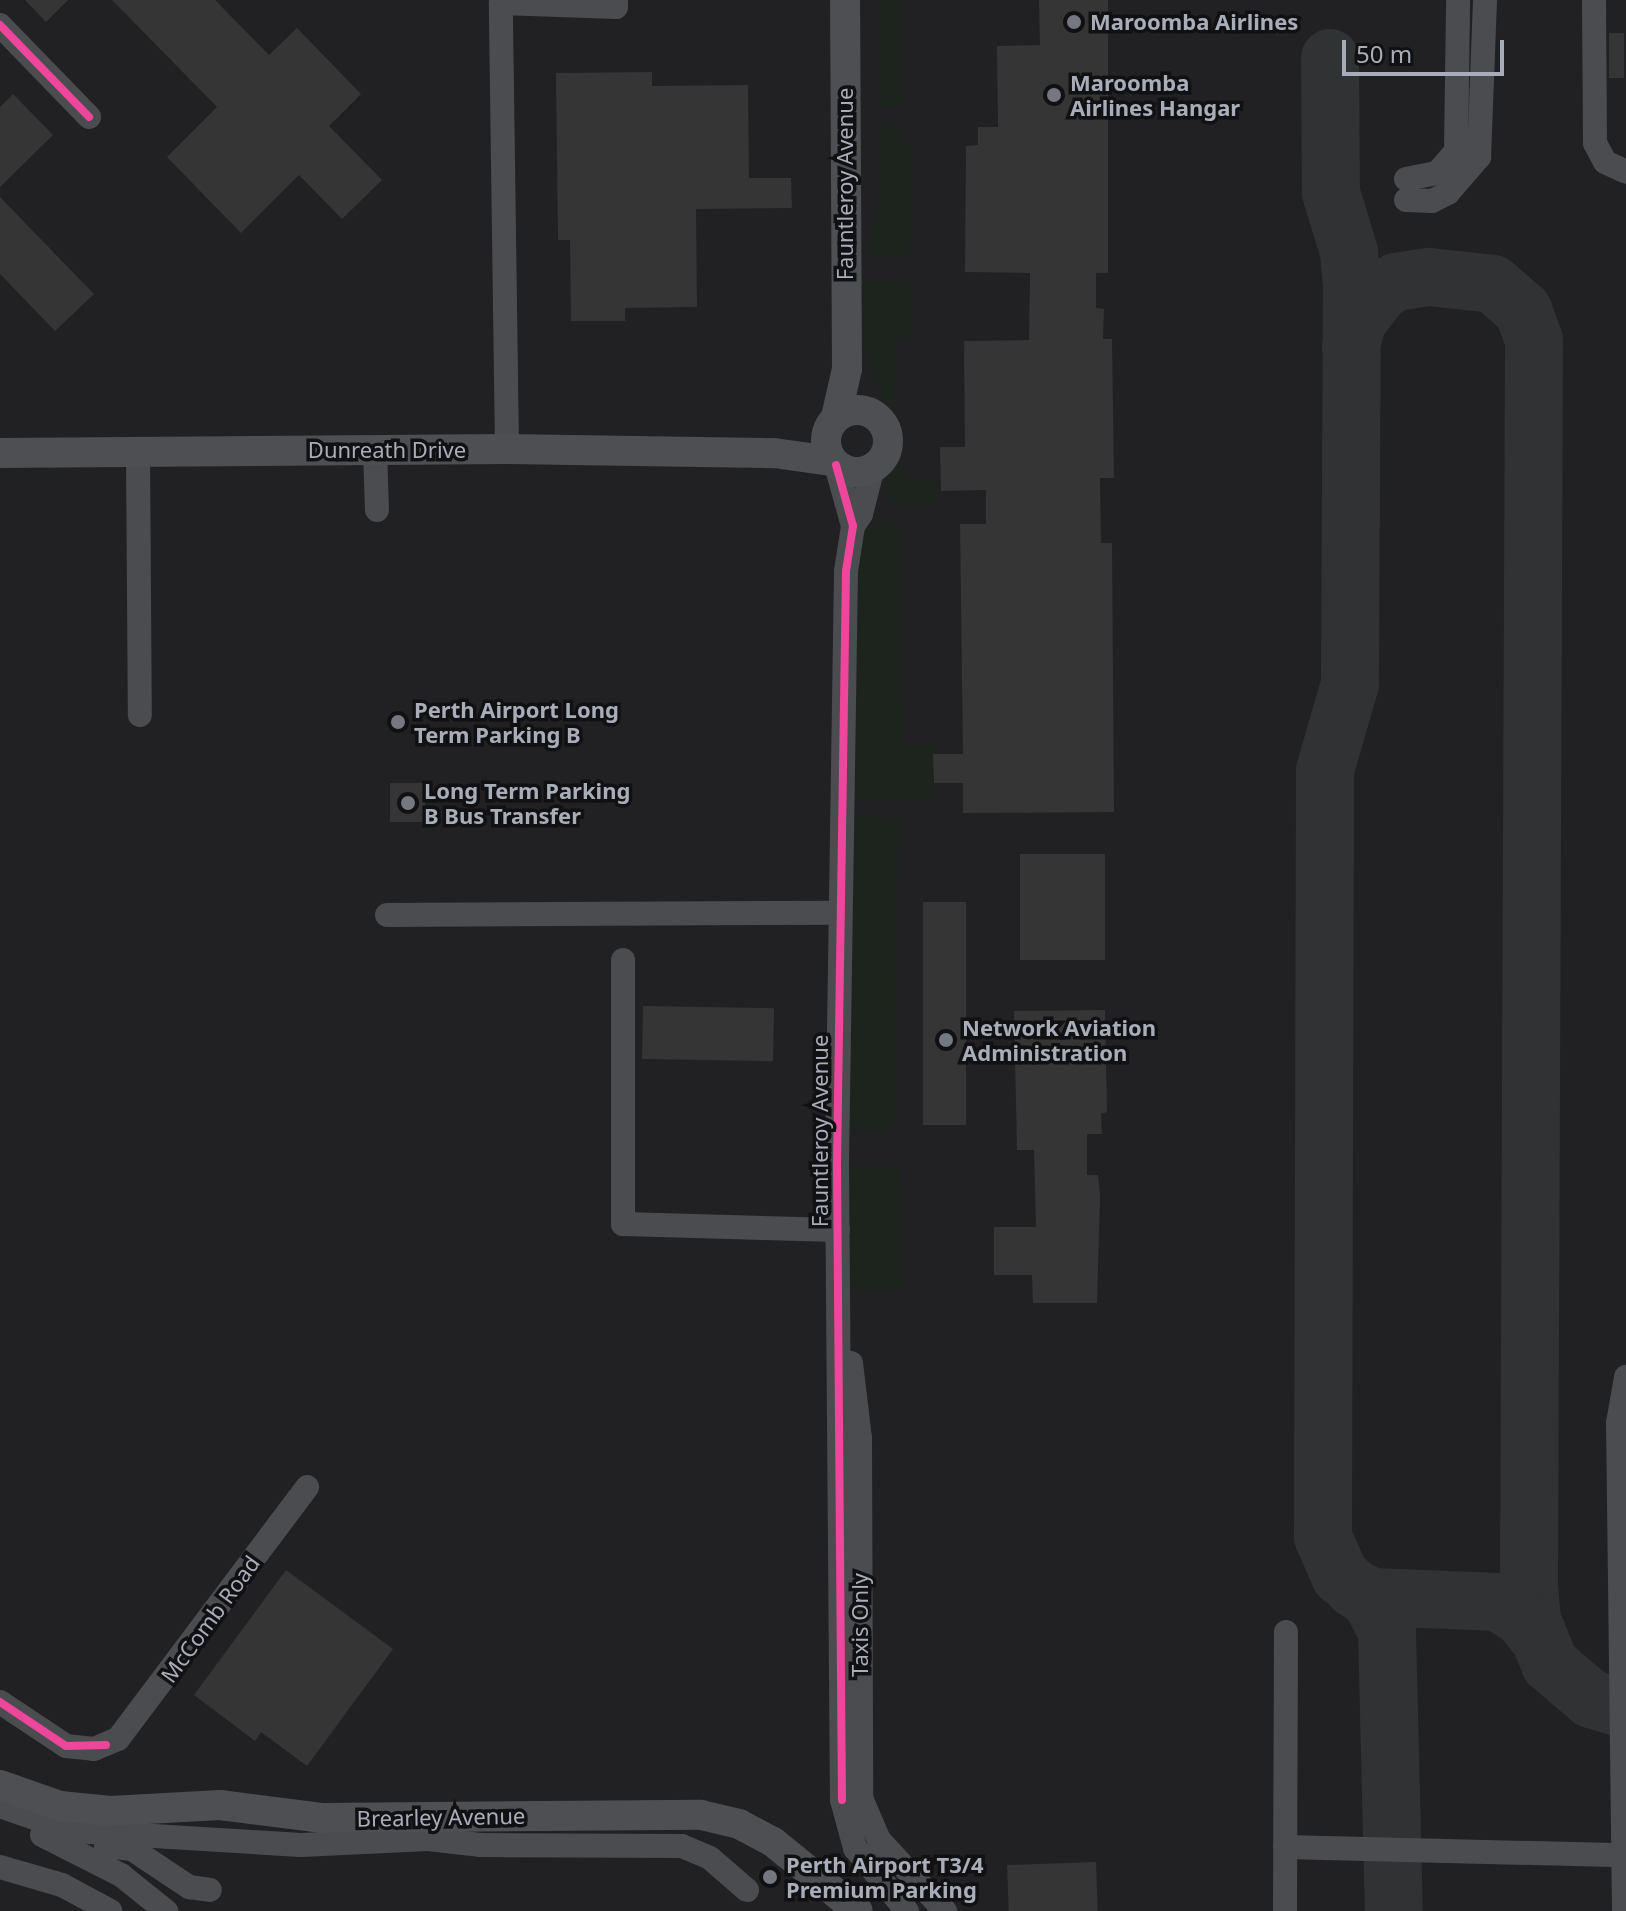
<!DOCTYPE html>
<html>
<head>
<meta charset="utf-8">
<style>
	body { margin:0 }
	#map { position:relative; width:1626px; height:1911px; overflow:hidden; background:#171717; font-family:"Noto Sans",sans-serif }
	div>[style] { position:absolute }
	.built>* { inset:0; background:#212123; transform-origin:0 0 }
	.green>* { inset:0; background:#1d241e; transform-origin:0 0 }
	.taxiway>* { height:58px; margin:-29px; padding:0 29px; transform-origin:29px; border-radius:29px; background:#313233 }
	.building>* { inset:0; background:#353536; transform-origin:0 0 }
	.minor>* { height:24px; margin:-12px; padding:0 12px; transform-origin:12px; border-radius:12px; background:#4b4c50 }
	.major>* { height:30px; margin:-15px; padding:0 15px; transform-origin:15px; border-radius:15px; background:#4d4f52 }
	.major>.ring { margin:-15px; padding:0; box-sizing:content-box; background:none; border:30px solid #4d4f52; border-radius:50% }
	.cycleway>* { height:8px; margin:-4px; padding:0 4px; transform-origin:4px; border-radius:4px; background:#ed469a }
	.dots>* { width:22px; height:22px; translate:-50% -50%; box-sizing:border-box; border:4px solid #111113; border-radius:50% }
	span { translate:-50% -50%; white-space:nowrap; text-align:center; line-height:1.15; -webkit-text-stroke:7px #111113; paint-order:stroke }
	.poi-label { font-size:22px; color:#a8adb8; font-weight:700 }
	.left { translate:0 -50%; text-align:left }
	.street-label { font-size:22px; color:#a8adb8 }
	.scale { position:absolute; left:1342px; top:40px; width:162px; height:36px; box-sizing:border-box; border:4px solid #a8adb8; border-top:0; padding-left:10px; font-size:24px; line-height:28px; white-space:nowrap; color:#a8adb8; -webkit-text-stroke:6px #111113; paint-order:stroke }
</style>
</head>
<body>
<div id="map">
	<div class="built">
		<i style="left:0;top:0;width:1626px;height:1911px"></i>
	</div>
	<div class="green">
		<i style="left:879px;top:0;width:21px;height:106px"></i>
		<i style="clip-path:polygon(882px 124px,899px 124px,898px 143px,909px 145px,908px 256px,865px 255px,878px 212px)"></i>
		<i style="clip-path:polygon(861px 279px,908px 279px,908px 338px,894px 339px,895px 411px,884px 399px,866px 357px)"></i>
		<i style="clip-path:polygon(905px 464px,906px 480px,935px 479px,936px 504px,891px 505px,885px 481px,891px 469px)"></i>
		<i style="clip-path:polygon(874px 524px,900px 524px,903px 743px,933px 743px,934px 796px,849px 796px,855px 547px,864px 527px)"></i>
		<i style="left:849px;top:817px;width:49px;height:312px;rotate:1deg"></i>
		<i style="left:898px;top:1165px;width:125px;height:61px;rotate:89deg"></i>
	</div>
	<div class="taxiway">
		<i style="left:1330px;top:58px;width:135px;rotate:89.6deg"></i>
		<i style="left:1331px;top:193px;width:62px;rotate:73deg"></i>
		<i style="left:1349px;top:252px;width:34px;rotate:85deg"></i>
		<i style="left:1352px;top:286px;width:398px;rotate:90.3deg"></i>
		<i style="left:1350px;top:684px;width:90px;rotate:106.2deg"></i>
		<i style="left:1325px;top:770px;width:767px;rotate:90.15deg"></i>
		<i style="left:1323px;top:1537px;width:43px;rotate:66.4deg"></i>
		<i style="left:1340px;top:1576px;width:41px;rotate:39.1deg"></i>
		<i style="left:1372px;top:1602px;width:33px;rotate:63deg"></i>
		<i style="left:1387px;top:1631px;width:280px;rotate:88.6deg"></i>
		<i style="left:1351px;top:346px;width:25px;rotate:-76deg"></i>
		<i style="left:1357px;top:322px;width:39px;rotate:-52deg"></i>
		<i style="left:1381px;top:291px;width:17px;rotate:-31deg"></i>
		<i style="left:1396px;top:282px;width:33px;rotate:-9deg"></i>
		<i style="left:1429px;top:277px;width:64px;rotate:6.2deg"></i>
		<i style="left:1493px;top:284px;width:40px;rotate:41deg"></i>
		<i style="left:1523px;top:310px;width:32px;rotate:70deg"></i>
		<i style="left:1534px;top:340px;width:1246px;rotate:90.23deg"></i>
		<i style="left:1529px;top:1586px;width:34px;rotate:85deg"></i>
		<i style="left:1532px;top:1620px;width:48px;rotate:67.8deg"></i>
		<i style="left:1550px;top:1664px;width:54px;rotate:40.5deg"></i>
		<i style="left:1591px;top:1699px;width:37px;rotate:17deg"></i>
		<i style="left:1354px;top:1589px;width:21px;rotate:23deg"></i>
		<i style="left:1373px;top:1597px;width:125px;rotate:2.3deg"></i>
		<i style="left:1498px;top:1602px;width:28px;rotate:32deg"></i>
		<i style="left:1522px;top:1617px;width:23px;rotate:52deg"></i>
	</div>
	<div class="building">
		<i style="clip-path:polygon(25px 0,68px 0,46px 22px)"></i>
		<i style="clip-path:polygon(112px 0,215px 0,269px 55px,297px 28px,361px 94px,329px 126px,382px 180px,342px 219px,299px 175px,241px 233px,167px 157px,217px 107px)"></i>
		<i style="clip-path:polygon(1039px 0,1108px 0,1108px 273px,1096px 273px,1096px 308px,1104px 309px,1103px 339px,1112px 339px,1114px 478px,1100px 478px,1101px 543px,1112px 543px,1114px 812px,963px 813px,963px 783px,934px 783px,933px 754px,963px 754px,960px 524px,986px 524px,986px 490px,941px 491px,940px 447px,965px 447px,964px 341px,1029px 340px,1030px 273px,965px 272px,966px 146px,978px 145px,978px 127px,998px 127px,997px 46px,1040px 45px)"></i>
		<i style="left:1609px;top:33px;width:15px;height:45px"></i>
		<i style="clip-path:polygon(652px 72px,652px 86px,748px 85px,749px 178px,791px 178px,792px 208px,696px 209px,697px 307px,625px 308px,625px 321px,571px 321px,570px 240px,558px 240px,556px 73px)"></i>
		<i style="clip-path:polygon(13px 94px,53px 135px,0 187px,0 107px)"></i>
		<i style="clip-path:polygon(0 197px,94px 294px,55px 331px,0 274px)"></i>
		<i style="left:390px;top:783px;width:35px;height:39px"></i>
		<i style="left:1020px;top:854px;width:85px;height:106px"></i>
		<i style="left:923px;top:902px;width:43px;height:223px"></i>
		<i style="left:643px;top:1006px;width:131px;height:53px;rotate:1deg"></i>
		<i style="clip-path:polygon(1105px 1010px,1107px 1112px,1101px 1114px,1102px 1134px,1087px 1134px,1087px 1175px,1098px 1175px,1100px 1196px,1097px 1303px,1033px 1303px,1032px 1275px,994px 1275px,994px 1227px,1036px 1227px,1034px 1150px,1017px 1150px,1014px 1011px)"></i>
		<i style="clip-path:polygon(286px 1570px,393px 1649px,307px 1766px,261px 1732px,255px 1741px,194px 1695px)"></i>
		<i style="left:1096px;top:1862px;width:49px;height:89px;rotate:88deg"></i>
	</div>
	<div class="minor">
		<i style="left:1594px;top:0;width:143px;rotate:89.6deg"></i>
		<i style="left:1595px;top:143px;width:21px;rotate:62deg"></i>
		<i style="left:1605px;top:162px;width:23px;rotate:25deg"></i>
		<i style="left:0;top:25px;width:128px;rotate:45.9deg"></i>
		<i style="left:1406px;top:179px;width:32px;rotate:-11deg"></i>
		<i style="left:1437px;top:173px;width:29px;rotate:-49deg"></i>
		<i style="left:1456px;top:151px;width:151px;rotate:-89.2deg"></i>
		<i style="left:1406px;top:200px;width:26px;rotate:2deg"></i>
		<i style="left:1432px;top:201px;width:18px;rotate:-27deg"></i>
		<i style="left:1448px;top:193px;width:48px;rotate:-49.3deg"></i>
		<i style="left:1479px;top:157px;width:157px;rotate:-87.8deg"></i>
		<i style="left:507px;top:449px;width:446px;rotate:-90.8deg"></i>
		<i style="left:501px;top:3px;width:115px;rotate:2deg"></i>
		<i style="left:616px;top:7px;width:7px;rotate:-90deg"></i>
		<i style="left:375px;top:450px;width:60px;rotate:88.1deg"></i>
		<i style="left:138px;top:452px;width:263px;rotate:89.6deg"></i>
		<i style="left:836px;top:465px;width:63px;rotate:74.4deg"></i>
		<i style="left:853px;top:526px;width:46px;rotate:98.8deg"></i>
		<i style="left:846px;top:571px;width:595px;rotate:90.87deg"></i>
		<i style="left:837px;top:1166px;width:634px;rotate:89.55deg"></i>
		<i style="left:842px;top:1800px;width:50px;rotate:74.8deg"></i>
		<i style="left:855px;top:1848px;width:82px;rotate:50.5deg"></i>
		<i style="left:853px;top:526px;width:14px;rotate:-56deg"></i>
		<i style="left:861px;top:514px;width:44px;rotate:-75.7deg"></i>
		<i style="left:387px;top:915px;width:453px;rotate:-0.3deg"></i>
		<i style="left:623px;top:960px;width:264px;rotate:90deg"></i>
		<i style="left:623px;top:1224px;width:215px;rotate:1.6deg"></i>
		<i style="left:851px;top:1363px;width:76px;rotate:83.2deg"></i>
		<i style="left:860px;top:1438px;width:360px;rotate:89.8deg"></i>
		<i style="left:861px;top:1798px;width:46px;rotate:66.8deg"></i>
		<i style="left:879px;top:1840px;width:97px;rotate:47.1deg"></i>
		<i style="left:0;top:1702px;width:79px;rotate:33.7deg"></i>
		<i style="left:66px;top:1746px;width:28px;rotate:6deg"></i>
		<i style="left:94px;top:1749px;width:26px;rotate:-23deg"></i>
		<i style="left:118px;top:1739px;width:315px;rotate:-53.1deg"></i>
		<i style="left:0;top:1806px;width:76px;rotate:19.1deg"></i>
		<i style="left:72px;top:1831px;width:229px;rotate:3.5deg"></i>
		<i style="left:301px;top:1845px;width:127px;rotate:-2.7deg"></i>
		<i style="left:428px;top:1839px;width:53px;rotate:6.5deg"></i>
		<i style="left:481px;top:1845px;width:201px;rotate:0.3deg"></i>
		<i style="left:682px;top:1846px;width:30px;rotate:23deg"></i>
		<i style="left:710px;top:1858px;width:49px;rotate:40.9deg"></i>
		<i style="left:42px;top:1835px;width:89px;rotate:26.9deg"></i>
		<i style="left:121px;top:1875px;width:58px;rotate:38.7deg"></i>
		<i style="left:106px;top:1846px;width:26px;rotate:7deg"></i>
		<i style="left:132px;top:1849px;width:69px;rotate:33.7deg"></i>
		<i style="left:189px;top:1887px;width:21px;rotate:8deg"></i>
		<i style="left:1285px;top:1847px;width:339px;rotate:1.4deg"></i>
		<i style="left:0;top:1867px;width:65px;rotate:16.2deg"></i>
		<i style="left:62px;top:1885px;width:55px;rotate:28.4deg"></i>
		<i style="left:1285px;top:1911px;width:279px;rotate:-89.8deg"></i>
		<i style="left:1624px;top:1911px;width:488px;rotate:-90.7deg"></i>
		<i style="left:1618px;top:1423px;width:47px;rotate:-80.1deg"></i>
	</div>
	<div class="major">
		<i class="ring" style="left:826px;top:410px;width:32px;height:32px"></i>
		<i style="left:836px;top:417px;width:49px;rotate:-77.1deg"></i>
		<i style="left:847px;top:369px;width:369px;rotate:-90.3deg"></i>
		<i style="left:0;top:453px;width:507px;rotate:-0.45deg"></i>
		<i style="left:507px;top:449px;width:267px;rotate:0.9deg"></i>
		<i style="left:774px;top:453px;width:59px;rotate:7.9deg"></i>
		<i style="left:0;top:1785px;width:64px;rotate:19.3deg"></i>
		<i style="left:60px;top:1806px;width:51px;rotate:5.6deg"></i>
		<i style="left:111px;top:1811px;width:109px;rotate:-3.2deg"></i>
		<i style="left:220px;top:1805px;width:102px;rotate:7.3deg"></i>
		<i style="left:321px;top:1818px;width:380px;rotate:-0.5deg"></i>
		<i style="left:701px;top:1815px;width:39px;rotate:13deg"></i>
		<i style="left:739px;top:1824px;width:38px;rotate:28deg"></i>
		<i style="left:773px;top:1842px;width:109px;rotate:39.1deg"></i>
	</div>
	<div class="cycleway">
		<i style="left:0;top:25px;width:128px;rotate:45.9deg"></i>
		<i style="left:836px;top:465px;width:63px;rotate:74.4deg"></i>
		<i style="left:853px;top:526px;width:46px;rotate:98.8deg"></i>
		<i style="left:846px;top:571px;width:595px;rotate:90.87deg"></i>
		<i style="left:837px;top:1166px;width:634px;rotate:89.55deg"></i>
		<i style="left:0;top:1702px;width:79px;rotate:33.7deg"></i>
		<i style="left:66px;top:1746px;width:40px;rotate:-1.4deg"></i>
	</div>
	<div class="dots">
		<i style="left:1074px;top:22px;background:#757880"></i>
		<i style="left:1054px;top:95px;background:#757880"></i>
		<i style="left:398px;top:722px;background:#757880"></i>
		<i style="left:408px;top:803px;background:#757880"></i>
		<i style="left:946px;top:1040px;background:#757880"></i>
		<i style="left:770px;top:1877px;background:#757880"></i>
	</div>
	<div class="poi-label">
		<span class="left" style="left:1090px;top:22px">Maroomba Airlines</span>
		<span class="left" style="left:1070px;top:95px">Maroomba<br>Airlines Hangar</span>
		<span class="left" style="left:414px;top:722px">Perth Airport Long<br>Term Parking B</span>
		<span class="left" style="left:424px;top:803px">Long Term Parking<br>B Bus Transfer</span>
		<span class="left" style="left:962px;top:1040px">Network Aviation<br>Administration</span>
		<span class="left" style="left:786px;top:1877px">Perth Airport T3/4<br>Premium Parking</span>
	</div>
	<div class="street-label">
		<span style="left:845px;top:184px;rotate:-90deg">Fauntleroy Avenue</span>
		<span style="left:387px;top:450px">Dunreath Drive</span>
		<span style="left:820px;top:1131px;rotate:-90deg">Fauntleroy Avenue</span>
		<span style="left:210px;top:1619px;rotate:-54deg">McComb Road</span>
		<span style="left:860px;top:1625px;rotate:-90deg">Taxis Only</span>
		<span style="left:441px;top:1817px;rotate:-1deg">Brearley Avenue</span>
	</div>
	<div class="scale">50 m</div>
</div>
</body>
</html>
